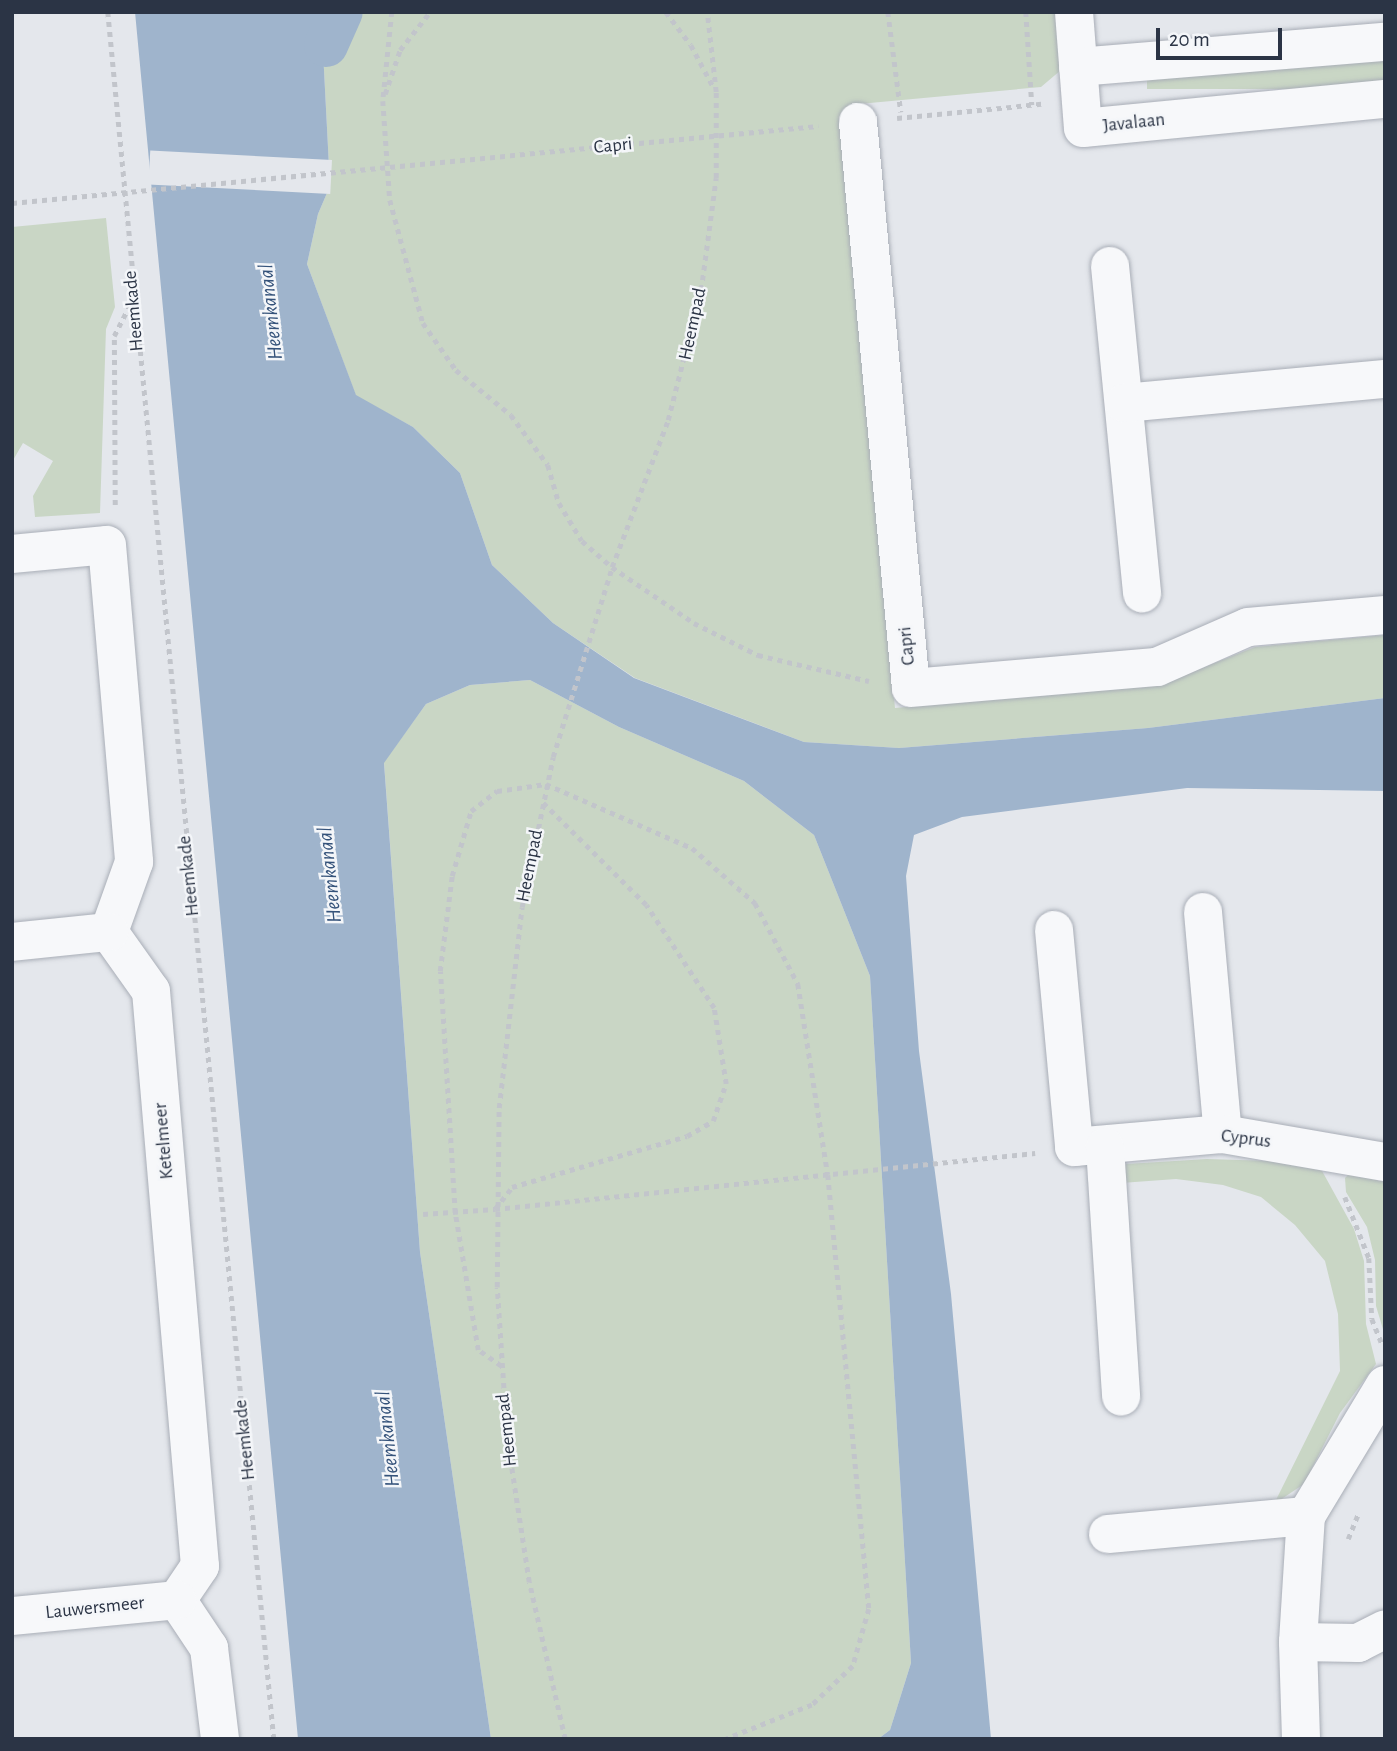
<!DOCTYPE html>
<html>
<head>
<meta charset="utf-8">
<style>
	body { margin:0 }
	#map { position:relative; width:1397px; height:1751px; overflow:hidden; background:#e4e7ec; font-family:"Alegreya Sans",sans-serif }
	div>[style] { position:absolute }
	.green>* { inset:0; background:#c9d6c5; transform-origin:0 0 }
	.water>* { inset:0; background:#9fb4cc }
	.pier>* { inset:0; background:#e4e7ec; transform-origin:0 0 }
	.canal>* { height:44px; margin:-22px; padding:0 22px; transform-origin:22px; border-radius:22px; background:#9fb4cc }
	.path>* { height:4.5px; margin-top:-2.25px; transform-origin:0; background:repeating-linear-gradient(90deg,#c2c5cb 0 5px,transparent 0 10px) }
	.roads { filter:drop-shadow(0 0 2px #a9aeb7) drop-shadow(0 0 2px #a9aeb7) }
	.minor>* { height:38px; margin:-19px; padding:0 19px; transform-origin:19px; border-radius:19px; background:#f7f8fa }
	span { translate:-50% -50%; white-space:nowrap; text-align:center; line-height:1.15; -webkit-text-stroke:5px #f4f6f9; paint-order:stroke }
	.street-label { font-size:19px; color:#2b3445 }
	.water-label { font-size:21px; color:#34527a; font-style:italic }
	.frame { position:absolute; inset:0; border:14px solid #2b3445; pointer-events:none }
	.scale { position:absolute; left:1156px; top:28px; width:126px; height:32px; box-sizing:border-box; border:4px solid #2b3445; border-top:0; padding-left:9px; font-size:21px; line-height:24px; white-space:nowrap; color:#2b3445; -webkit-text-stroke:5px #f4f6f9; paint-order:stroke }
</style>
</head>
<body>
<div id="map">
	<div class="green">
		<i style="clip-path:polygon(321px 12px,1055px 12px,1061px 70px,1041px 87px,859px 104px,841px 142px,895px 708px,1164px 683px,1255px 647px,1385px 635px,1385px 698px,1148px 728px,899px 748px,804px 742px,635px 678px,553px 623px,492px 565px,460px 473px,413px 427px,356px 396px,307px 264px,318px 214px,330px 186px)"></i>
		<i style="left:1385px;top:54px;width:35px;height:238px;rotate:90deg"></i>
		<i style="clip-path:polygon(106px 218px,115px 307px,106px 329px,100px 513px,35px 517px,33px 496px,53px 461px,23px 443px,12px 462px,12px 227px)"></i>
		<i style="clip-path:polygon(530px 680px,619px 727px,744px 781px,814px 835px,870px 976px,911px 1663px,890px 1730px,878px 1739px,491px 1739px,420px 1252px,384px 762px,426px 704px,470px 685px)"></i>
		<i style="clip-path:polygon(1207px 1159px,1305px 1162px,1321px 1169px,1354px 1229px,1364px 1261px,1366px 1324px,1376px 1364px,1340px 1413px,1304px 1484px,1274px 1504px,1340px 1371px,1338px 1314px,1325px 1261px,1295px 1225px,1261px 1197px,1223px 1185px,1176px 1179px,1121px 1183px,1120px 1171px,1126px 1164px)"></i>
		<i style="clip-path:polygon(1349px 1174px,1385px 1182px,1385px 1336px,1376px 1306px,1375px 1260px,1367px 1227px,1346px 1192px,1345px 1178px)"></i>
	</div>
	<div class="water">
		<i style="clip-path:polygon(135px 12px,321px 12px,330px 186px,318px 214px,307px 264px,356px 395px,413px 427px,460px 473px,492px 565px,553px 623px,634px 678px,804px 742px,899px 748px,1148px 728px,1385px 698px,1385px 791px,1187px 788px,962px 817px,914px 835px,906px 876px,919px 1051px,951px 1294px,991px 1739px,878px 1739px,890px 1730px,911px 1663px,870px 976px,814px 835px,744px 781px,619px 727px,530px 680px,470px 685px,426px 704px,384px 763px,420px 1252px,491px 1739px,298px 1739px)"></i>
	</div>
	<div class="pier">
		<i style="left:332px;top:160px;width:34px;height:182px;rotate:93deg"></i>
	</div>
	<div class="canal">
		<i style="left:326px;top:45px;width:36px;rotate:-66deg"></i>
	</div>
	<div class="path">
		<i style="left:108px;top:12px;width:1735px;rotate:84.51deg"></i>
		<i style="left:392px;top:12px;width:89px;rotate:95.8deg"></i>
		<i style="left:383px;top:101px;width:99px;rotate:86deg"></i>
		<i style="left:390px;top:200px;width:127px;rotate:75deg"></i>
		<i style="left:423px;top:323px;width:57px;rotate:54.9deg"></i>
		<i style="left:456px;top:370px;width:71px;rotate:39.3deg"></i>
		<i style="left:511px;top:415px;width:62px;rotate:53.5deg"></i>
		<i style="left:548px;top:465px;width:40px;rotate:74deg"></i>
		<i style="left:559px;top:503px;width:44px;rotate:58.8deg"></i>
		<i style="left:582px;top:541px;width:40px;rotate:41deg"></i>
		<i style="left:612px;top:567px;width:99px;rotate:34.3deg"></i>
		<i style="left:694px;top:623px;width:72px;rotate:26.6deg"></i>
		<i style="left:758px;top:655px;width:114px;rotate:13.2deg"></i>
		<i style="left:666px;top:12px;width:41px;rotate:52.9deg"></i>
		<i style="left:691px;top:45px;width:49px;rotate:61.9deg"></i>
		<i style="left:888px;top:12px;width:101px;rotate:82.6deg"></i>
		<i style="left:1026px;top:12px;width:93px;rotate:86.3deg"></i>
		<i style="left:385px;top:94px;width:46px;rotate:-71.2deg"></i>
		<i style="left:400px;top:50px;width:48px;rotate:-51.7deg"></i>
		<i style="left:897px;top:118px;width:145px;rotate:-5.6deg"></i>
		<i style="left:12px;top:203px;width:810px;rotate:-5.46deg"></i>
		<i style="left:115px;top:505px;width:169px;rotate:-90.3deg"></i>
		<i style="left:114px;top:336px;width:39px;rotate:-63deg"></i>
		<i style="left:1345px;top:1197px;width:66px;rotate:68.5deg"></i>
		<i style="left:1369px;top:1258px;width:61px;rotate:87.2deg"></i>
		<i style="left:1372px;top:1319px;width:29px;rotate:68deg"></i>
		<i style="left:495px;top:1209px;width:543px;rotate:-5.92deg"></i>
		<i style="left:423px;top:1214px;width:72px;rotate:-4deg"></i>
		<i style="left:495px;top:1209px;width:28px;rotate:-52deg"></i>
		<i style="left:512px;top:1187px;width:182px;rotate:-16.2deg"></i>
		<i style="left:687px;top:1136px;width:30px;rotate:-30deg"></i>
		<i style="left:713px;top:1121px;width:39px;rotate:-71deg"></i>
		<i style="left:726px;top:1084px;width:77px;rotate:-99deg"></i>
		<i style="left:714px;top:1008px;width:123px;rotate:-123.4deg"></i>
		<i style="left:646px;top:905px;width:145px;rotate:-135.3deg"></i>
		<i style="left:501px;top:1366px;width:28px;rotate:-145deg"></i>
		<i style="left:478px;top:1350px;width:139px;rotate:-99.5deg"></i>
		<i style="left:455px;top:1213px;width:242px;rotate:-93.5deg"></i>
		<i style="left:440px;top:971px;width:96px;rotate:-82.8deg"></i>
		<i style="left:452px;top:876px;width:68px;rotate:-73.7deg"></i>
		<i style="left:471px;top:811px;width:33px;rotate:-38deg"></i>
		<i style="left:497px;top:791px;width:49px;rotate:-8.1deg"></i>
		<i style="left:546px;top:784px;width:159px;rotate:23.7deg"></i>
		<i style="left:692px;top:848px;width:84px;rotate:41.1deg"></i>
		<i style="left:755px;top:903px;width:92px;rotate:62deg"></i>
		<i style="left:798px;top:984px;width:193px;rotate:81.1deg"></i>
		<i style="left:828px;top:1175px;width:436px;rotate:84.6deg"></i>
		<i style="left:869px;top:1609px;width:59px;rotate:105.7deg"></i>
		<i style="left:853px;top:1666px;width:57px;rotate:136.4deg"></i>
		<i style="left:812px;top:1705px;width:92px;rotate:158.4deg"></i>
		<i style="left:1348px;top:1539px;width:27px;rotate:-68deg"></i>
		<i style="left:565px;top:1739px;width:161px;rotate:-102.9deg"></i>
		<i style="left:529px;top:1582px;width:146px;rotate:-98.7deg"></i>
		<i style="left:507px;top:1438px;width:151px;rotate:-93.8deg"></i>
		<i style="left:497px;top:1287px;width:179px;rotate:-89.4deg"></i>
		<i style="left:499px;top:1108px;width:202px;rotate:-83.5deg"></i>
		<i style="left:522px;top:907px;width:153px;rotate:-78.3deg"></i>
		<i style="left:553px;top:757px;width:199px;rotate:-72.7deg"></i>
		<i style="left:612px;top:567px;width:157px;rotate:-69.1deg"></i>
		<i style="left:668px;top:420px;width:134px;rotate:-75.8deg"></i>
		<i style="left:701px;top:290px;width:113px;rotate:-82.4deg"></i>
		<i style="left:716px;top:178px;width:86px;rotate:-90deg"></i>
		<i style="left:716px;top:92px;width:81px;rotate:-96.4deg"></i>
	</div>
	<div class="roads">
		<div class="minor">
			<i style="left:1074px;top:12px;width:116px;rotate:85.6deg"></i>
			<i style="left:1083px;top:128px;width:303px;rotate:-5.5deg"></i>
			<i style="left:1078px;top:67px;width:308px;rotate:-4.7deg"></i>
			<i style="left:858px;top:122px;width:568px;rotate:84.65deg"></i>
			<i style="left:911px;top:688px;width:247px;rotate:-4.9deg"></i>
			<i style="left:1157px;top:667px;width:99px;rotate:-23.7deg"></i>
			<i style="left:1248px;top:627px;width:138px;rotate:-5deg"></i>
			<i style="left:1110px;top:266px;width:329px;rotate:84.4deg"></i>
			<i style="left:1124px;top:403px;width:262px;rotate:-5.3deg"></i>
			<i style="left:12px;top:554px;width:95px;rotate:-5.4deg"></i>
			<i style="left:107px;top:545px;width:318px;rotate:85.1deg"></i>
			<i style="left:134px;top:862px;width:74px;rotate:109.7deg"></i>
			<i style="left:109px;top:932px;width:72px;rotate:54.6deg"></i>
			<i style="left:151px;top:991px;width:577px;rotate:85.13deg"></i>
			<i style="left:200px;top:1566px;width:41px;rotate:124.1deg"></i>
			<i style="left:177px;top:1600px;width:58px;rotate:56.3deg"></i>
			<i style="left:209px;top:1648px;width:92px;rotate:83.1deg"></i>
			<i style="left:1203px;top:912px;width:223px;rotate:84.9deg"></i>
			<i style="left:1054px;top:930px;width:218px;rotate:84.7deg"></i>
			<i style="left:1074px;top:1147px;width:150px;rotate:-5deg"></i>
			<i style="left:1223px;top:1134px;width:164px;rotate:9.8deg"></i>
			<i style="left:12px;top:942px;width:98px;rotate:-5.9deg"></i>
			<i style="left:1105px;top:1147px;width:250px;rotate:86.3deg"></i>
			<i style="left:1108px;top:1534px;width:199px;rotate:-5.2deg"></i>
			<i style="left:12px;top:1616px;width:166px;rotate:-5.5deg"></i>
			<i style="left:1298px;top:1642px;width:60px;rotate:1deg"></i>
			<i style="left:1358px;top:1643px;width:30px;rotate:-27deg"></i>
			<i style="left:1301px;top:1739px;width:97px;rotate:-91.8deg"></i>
			<i style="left:1298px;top:1642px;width:126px;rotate:-86.4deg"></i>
			<i style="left:1306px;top:1516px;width:153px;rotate:-58.9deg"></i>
		</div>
	</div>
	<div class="street-label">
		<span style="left:1134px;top:123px;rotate:-6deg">Javalaan</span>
		<span style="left:613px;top:146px;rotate:-6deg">Capri</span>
		<span style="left:134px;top:311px;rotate:-95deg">Heemkade</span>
		<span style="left:693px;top:324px;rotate:-78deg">Heempad</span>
		<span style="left:907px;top:646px;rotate:-96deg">Capri</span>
		<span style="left:530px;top:866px;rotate:-79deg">Heempad</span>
		<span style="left:189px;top:876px;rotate:-96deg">Heemkade</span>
		<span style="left:1246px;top:1139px;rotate:7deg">Cyprus</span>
		<span style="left:164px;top:1141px;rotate:-95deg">Ketelmeer</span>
		<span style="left:507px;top:1430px;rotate:-96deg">Heempad</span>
		<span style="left:245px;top:1440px;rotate:-96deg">Heemkade</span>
		<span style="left:95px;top:1608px;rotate:-6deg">Lauwersmeer</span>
	</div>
	<div class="water-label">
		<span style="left:271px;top:312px;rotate:-96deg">Heemkanaal</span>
		<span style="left:330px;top:875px;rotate:-96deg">Heemkanaal</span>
		<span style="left:388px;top:1439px;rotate:-96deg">Heemkanaal</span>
	</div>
	<div class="frame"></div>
	<div class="scale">20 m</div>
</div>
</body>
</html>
